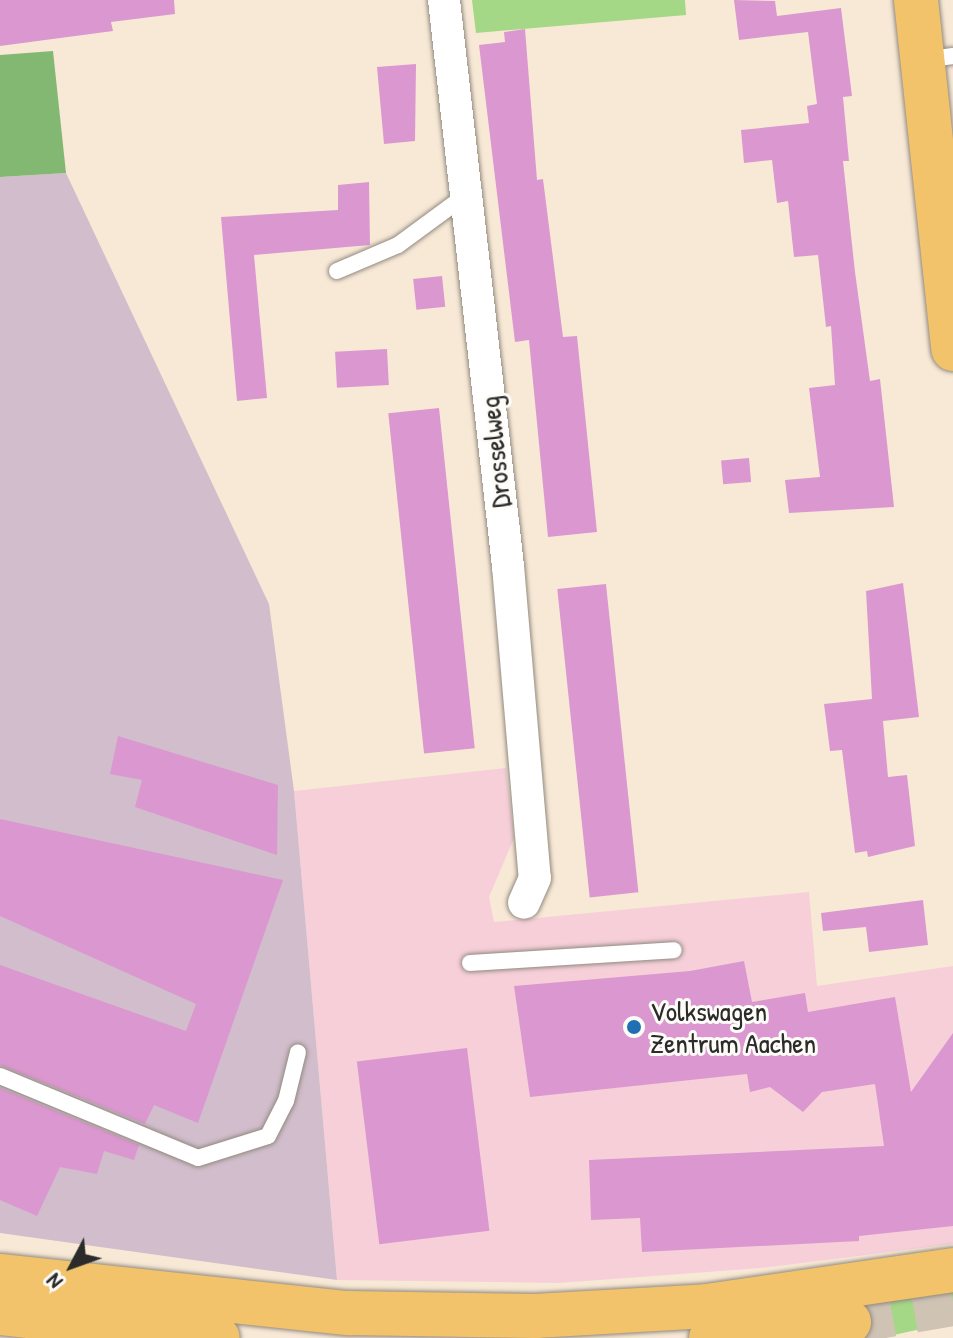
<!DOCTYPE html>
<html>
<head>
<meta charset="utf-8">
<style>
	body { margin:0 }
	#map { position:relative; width:953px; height:1338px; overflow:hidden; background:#f8e9d6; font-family:"Patrick Hand",sans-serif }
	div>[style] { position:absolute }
	.built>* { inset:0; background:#f6cfd9 }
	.industrial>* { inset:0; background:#d1bdcb }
	.green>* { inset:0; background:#a4d786 }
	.forest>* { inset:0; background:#83b873 }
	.building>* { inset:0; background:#db98d0; transform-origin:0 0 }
	.primary-tunnel>* { height:44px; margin-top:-22px; transform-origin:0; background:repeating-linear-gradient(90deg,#cfc3b4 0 44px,transparent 0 66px) }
	.roads { filter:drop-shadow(0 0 2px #928a80) drop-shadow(0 0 2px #928a80) }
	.service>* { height:16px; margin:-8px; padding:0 8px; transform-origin:8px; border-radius:8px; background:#fff }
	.minor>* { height:32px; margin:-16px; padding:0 16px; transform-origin:16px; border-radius:16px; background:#fff }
	.primary>* { height:44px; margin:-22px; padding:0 22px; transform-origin:22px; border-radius:22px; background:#f2c36a }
	.dots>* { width:22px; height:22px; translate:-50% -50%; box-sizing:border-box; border:4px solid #fdfcf7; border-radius:50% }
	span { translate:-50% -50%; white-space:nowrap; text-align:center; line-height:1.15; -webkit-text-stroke:6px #fdfcf7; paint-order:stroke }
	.street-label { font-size:28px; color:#2b2b2b }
	.poi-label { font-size:28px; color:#2b2b2b }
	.left { translate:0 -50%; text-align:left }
	.north { position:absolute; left:32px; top:1226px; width:80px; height:80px; -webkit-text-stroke:6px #fdfcf7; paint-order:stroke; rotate:229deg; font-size:22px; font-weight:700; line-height:32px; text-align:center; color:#2b2b2b }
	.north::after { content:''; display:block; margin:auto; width:28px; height:36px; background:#2b2b2b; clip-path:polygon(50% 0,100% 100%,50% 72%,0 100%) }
</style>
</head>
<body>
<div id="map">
	<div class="built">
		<i style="clip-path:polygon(506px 768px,514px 838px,489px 897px,494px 922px,809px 892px,817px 986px,953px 966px,953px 1244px,761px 1268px,559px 1283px,337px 1280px,294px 791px)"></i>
	</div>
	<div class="industrial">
		<i style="clip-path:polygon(66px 173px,269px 604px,294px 791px,337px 1280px,0 1233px,0 177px)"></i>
	</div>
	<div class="green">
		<i style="clip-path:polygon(472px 0,685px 0,686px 15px,476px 33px)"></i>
		<i style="clip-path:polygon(953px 1286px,953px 1322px,880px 1338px,850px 1338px,841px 1303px)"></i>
	</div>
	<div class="forest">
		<i style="clip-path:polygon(53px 51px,66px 173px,0 177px,0 55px)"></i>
	</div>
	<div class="building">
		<i style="clip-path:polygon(0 0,174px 0,175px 14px,111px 22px,113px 31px,0 46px)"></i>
		<i style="clip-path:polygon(734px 0,775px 1px,777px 16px,841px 8px,852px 96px,843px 97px,849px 161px,843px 161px,855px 272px,870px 381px,880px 379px,894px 507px,789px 513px,785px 480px,820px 477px,809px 388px,835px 385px,831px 326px,826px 327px,818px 255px,794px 257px,788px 201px,777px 203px,772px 160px,744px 163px,741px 130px,809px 123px,807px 106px,817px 104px,808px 32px,739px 40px)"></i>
		<i style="clip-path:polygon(525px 29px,537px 180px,543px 179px,563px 337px,577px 336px,597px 532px,548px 537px,529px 340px,515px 342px,479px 45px,505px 42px,504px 32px)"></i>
		<i style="clip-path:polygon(416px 64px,415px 141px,384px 144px,377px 67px)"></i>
		<i style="clip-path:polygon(369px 182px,370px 245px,254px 255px,267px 398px,237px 401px,221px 217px,338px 210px,338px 185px)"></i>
		<i style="left:442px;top:276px;width:31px;height:29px;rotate:84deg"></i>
		<i style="left:387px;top:349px;width:36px;height:52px;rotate:87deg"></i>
		<i style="left:439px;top:408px;width:342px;height:51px;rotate:84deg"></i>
		<i style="left:749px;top:458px;width:24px;height:28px;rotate:85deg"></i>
		<i style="clip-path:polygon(903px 583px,919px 717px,883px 721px,888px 777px,907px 775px,915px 846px,868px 857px,867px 851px,855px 853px,842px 750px,830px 751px,824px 704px,872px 699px,866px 591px)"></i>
		<i style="left:606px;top:584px;width:310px;height:49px;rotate:84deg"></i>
		<i style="clip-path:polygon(118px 736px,278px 785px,277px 855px,135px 807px,142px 780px,110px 774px)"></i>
		<i style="clip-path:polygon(0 819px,283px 880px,198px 1123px,154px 1105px,145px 1124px,0 1065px,0 965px,186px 1031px,196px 1004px,0 916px)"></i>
		<i style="clip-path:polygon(923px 900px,928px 945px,869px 952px,866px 927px,823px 931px,821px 913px)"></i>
		<i style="clip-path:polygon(744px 961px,752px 1002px,805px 993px,808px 1012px,895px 997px,911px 1092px,953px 1033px,953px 1226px,859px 1236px,859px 1241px,642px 1252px,640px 1218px,591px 1220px,589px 1160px,884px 1146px,875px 1084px,822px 1092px,803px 1112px,770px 1087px,750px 1092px,747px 1074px,530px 1097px,514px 986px,690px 971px)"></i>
		<i style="left:467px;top:1048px;width:184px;height:111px;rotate:83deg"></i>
		<i style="clip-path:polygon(0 1088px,139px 1145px,134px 1160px,104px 1151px,97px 1174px,60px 1167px,37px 1216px,0 1200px)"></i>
	</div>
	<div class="primary-tunnel">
		<i style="left:849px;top:1322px;width:106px;rotate:-9.8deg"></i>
	</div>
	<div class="roads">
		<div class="service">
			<i style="left:924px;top:60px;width:29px;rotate:-8deg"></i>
			<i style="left:337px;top:271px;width:66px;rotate:-23.1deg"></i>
			<i style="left:398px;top:245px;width:84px;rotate:-36.3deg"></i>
			<i style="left:470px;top:963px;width:204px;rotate:-3.6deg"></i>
			<i style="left:0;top:1076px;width:214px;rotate:22.5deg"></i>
			<i style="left:198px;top:1158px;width:73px;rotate:-17.4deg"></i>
			<i style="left:268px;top:1136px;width:39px;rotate:-63deg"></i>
			<i style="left:286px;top:1101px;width:50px;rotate:-76.2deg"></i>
		</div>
		<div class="minor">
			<i style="left:444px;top:0;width:570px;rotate:83.55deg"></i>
			<i style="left:508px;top:566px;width:313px;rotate:85.1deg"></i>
			<i style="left:535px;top:878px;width:27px;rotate:114deg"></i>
		</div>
		<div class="primary">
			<i style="left:916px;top:0;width:351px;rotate:83.9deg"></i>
			<i style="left:0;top:1276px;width:351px;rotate:6.1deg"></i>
			<i style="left:349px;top:1313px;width:186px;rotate:0.9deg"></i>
			<i style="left:535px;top:1316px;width:172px;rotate:-3.3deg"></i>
			<i style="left:707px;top:1306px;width:249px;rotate:-8.3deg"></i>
			<i style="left:0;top:1313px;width:219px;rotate:6.5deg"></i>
			<i style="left:711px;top:1338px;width:139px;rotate:-6.6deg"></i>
		</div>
	</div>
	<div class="dots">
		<i style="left:634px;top:1027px;background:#1f6fb2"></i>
	</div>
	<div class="street-label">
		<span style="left:495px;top:452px;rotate:-96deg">Drosselweg</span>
	</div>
	<div class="poi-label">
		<span class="left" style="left:650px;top:1027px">Volkswagen<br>Zentrum Aachen</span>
	</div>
	<div class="north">N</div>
</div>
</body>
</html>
